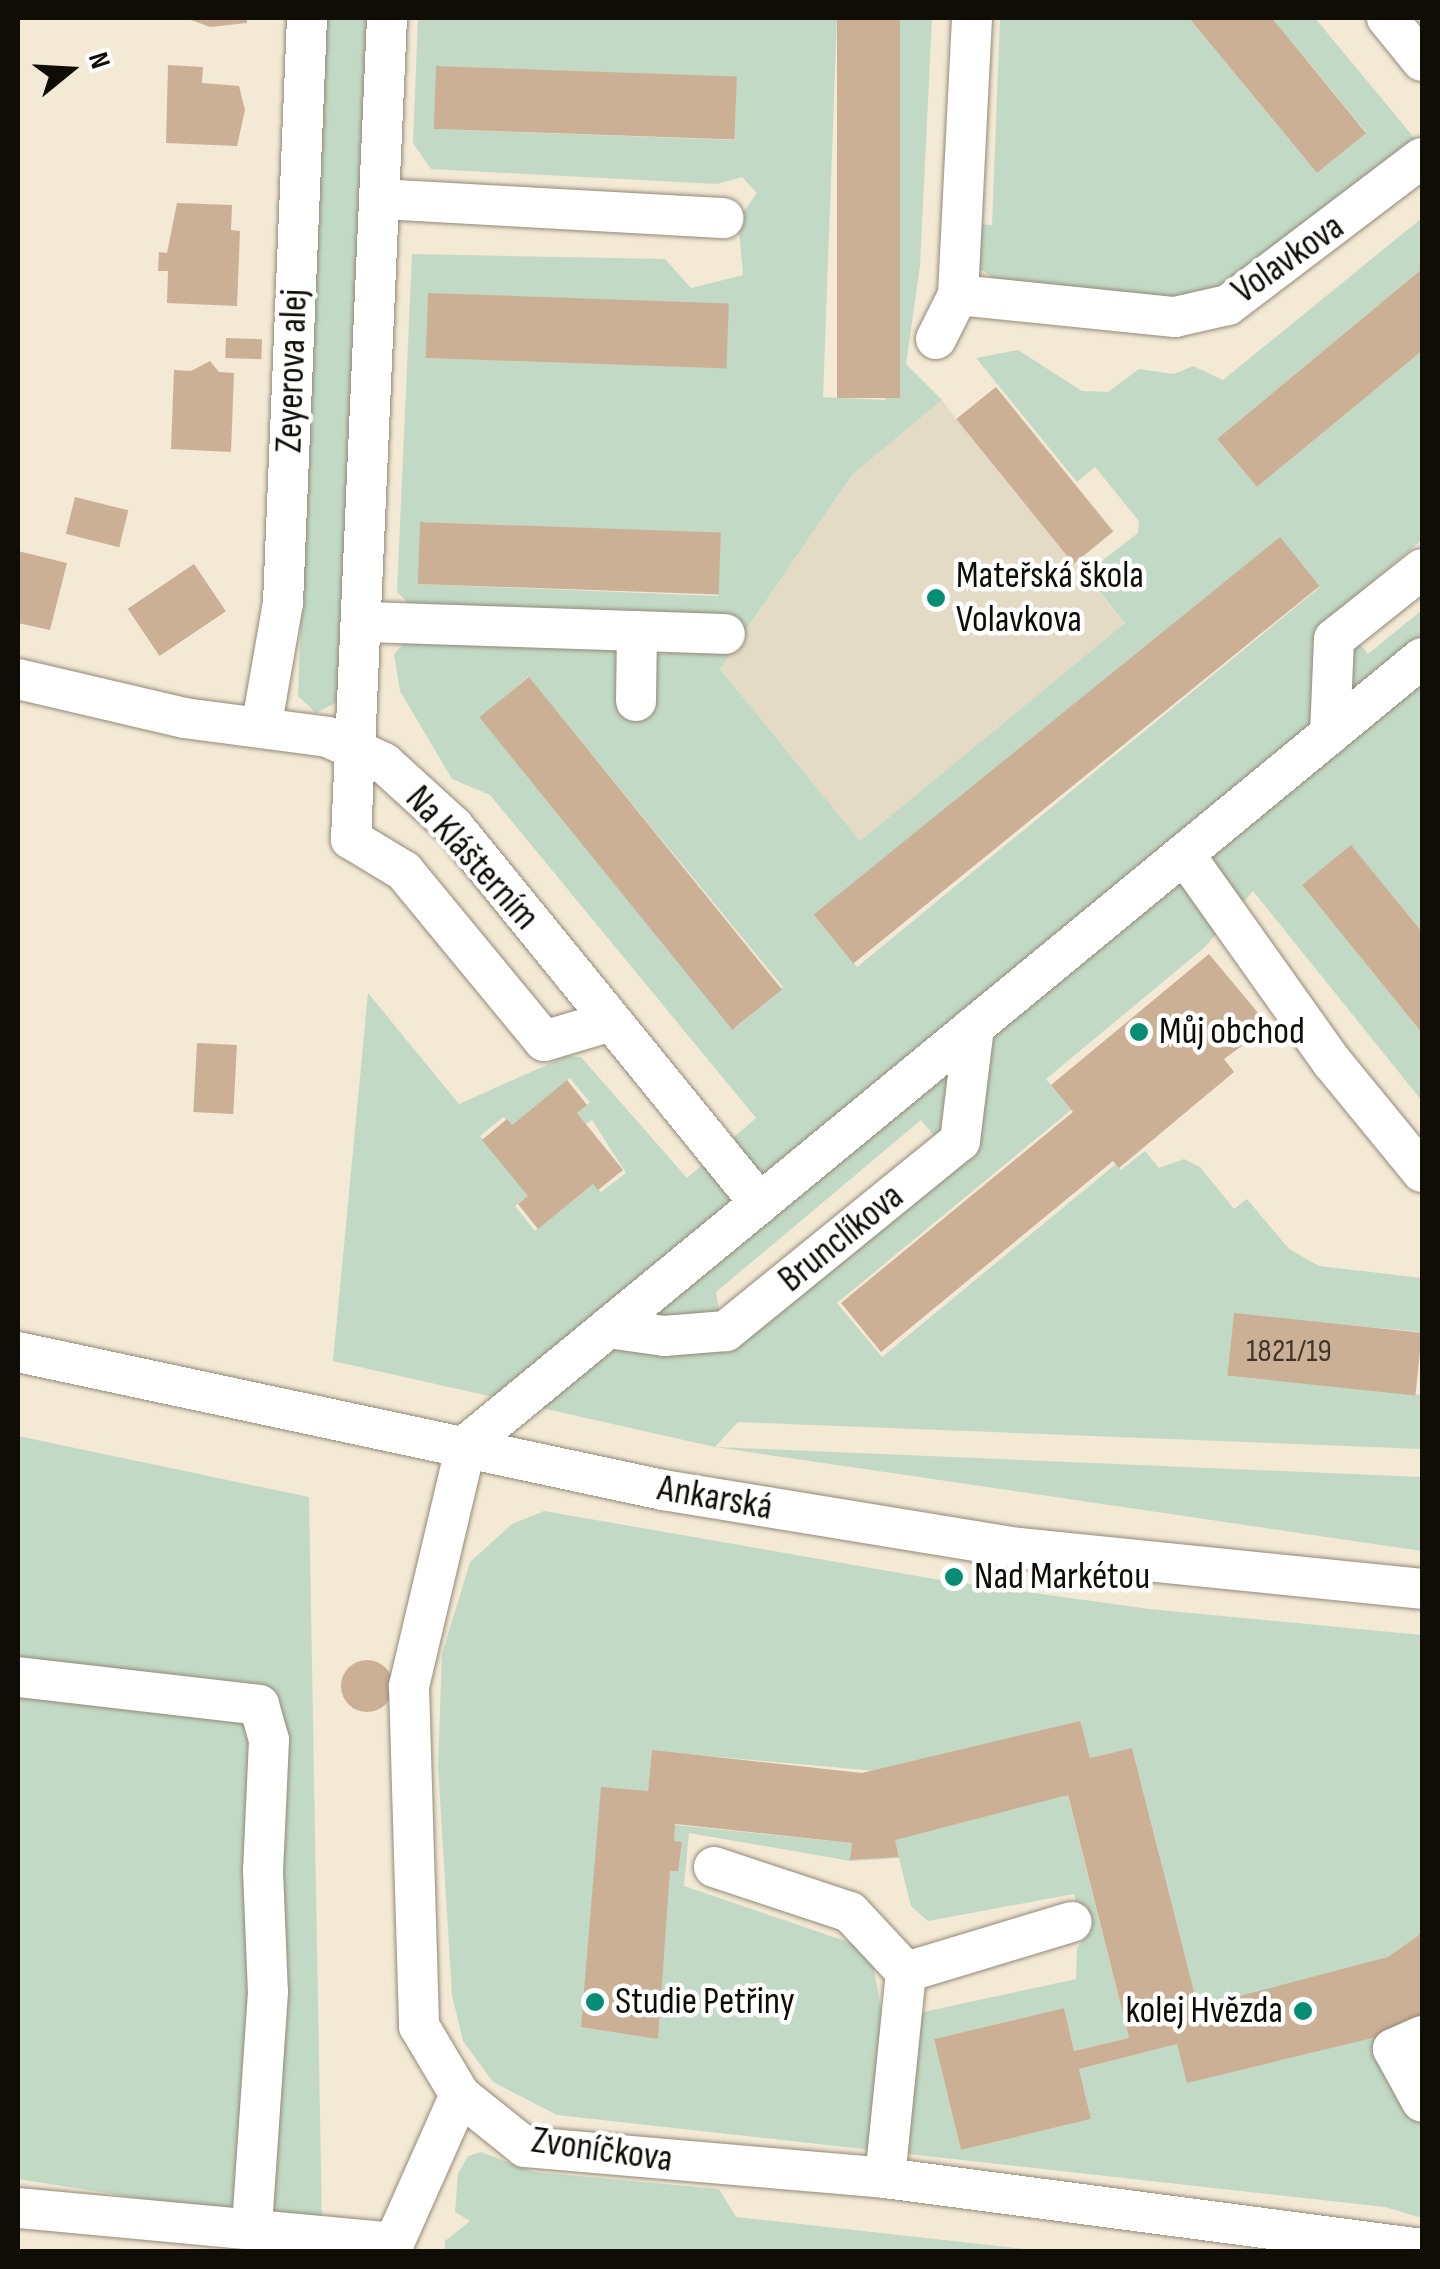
<!DOCTYPE html>
<html>
<head>
<meta charset="utf-8">
<style>
	body { margin:0 }
	#map { position:relative; width:1440px; height:2269px; overflow:hidden; background:#f3e9d5; font-family:"Sofia Sans Condensed",sans-serif }
	div>[style] { position:absolute }
	.education>* { inset:0; background:#e4dbc6 }
	.green>* { inset:0; background:#c2dac5 }
	.building>* { inset:0; background:#cbb096; transform-origin:0 0 }
	.round { border-radius:50% }
	.roads { filter:drop-shadow(0 0 2px #938978) drop-shadow(0 0 2px #938978) }
	.minor>* { height:40px; margin:-20px; padding:0 20px; transform-origin:20px; border-radius:20px; background:#fff }
	.dots>* { width:28px; height:28px; translate:-50% -50%; box-sizing:border-box; border:5px solid #fff; border-radius:50% }
	span { translate:-50% -50%; white-space:nowrap; text-align:center; line-height:1.15; -webkit-text-stroke:9px #fff; paint-order:stroke }
	.number-label { font-size:32px; color:#3f362b }
	.number-label span { -webkit-text-stroke-width:0 }
	.street-label { font-size:38px; color:#100d07 }
	.poi-label { font-size:38px; color:#100d07 }
	.left { translate:0 -50%; text-align:left }
	.right { translate:-100% -50%; text-align:right }
	.frame { position:absolute; inset:0; border:20px solid #100d07; pointer-events:none }
	.north { position:absolute; left:20px; top:20px; width:100px; height:100px; -webkit-text-stroke:8px #fff; paint-order:stroke; rotate:72deg; font-size:28px; font-weight:700; line-height:40px; text-align:center; color:#100d07 }
	.north::after { content:''; display:block; margin:auto; width:35px; height:45px; background:#100d07; clip-path:polygon(50% 0,100% 100%,50% 72%,0 100%) }
</style>
</head>
<body>
<div id="map">
	<div class="education">
		<i style="clip-path:polygon(996px 387px,1114px 531px,1075px 564px,1125px 623px,860px 841px,720px 669px,852px 475px,942px 400px,956px 419px)"></i>
	</div>
	<div class="green">
		<i style="clip-path:polygon(324px 18px,368px 18px,339px 701px,316px 713px,298px 696px)"></i>
		<i style="clip-path:polygon(evenodd,418px 18px,837px 18px,823px 397px,885px 400px,900px 18px,932px 18px,920px 266px,906px 364px,942px 400px,852px 475px,744px 633px,730px 614px,409px 604px,397px 592px,412px 254px,665px 259px,691px 288px,743px 275px,738px 219px,757px 193px,742px 177px,717px 184px,431px 169px,413px 143px,418px 18px,437px 66px,736px 77px,735px 140px,435px 129px,437px 66px,418px 18px,428px 294px,429px 294px,727px 368px,427px 358px,428px 294px,418px 18px,421px 522px,720px 533px,718px 596px,419px 584px,421px 522px)"></i>
		<i style="clip-path:polygon(1000px 18px,1189px 18px,1317px 173px,1366px 132px,1272px 18px,1315px 18px,1416px 140px,1227px 288px,1169px 299px,1002px 283px,978px 268px,981px 224px,992px 225px)"></i>
		<i style="clip-path:polygon(evenodd,1422px 218px,1422px 269px,1217px 439px,1257px 487px,1422px 351px,1422px 540px,1335px 613px,1368px 654px,1422px 610px,1422px 932px,1351px 846px,1302px 885px,1422px 1033px,1422px 1101px,1253px 891px,1205px 947px,1046px 1079px,1071px 1110px,837px 1303px,882px 1357px,1116px 1164px,1121px 1170px,1145px 1151px,1159px 1168px,1184px 1159px,1200px 1167px,1234px 1209px,1247px 1199px,1289px 1249px,1319px 1266px,1422px 1278px,1422px 1332px,1234px 1314px,1228px 1376px,1422px 1395px,1422px 1449px,738px 1422px,715px 1447px,1422px 1477px,1422px 1551px,715px 1447px,333px 1361px,368px 993px,459px 1104px,567px 1056px,581px 1057px,687px 1178px,756px 1118px,490px 795px,452px 779px,400px 691px,394px 654px,407px 640px,615px 650px,619px 658px,735px 647px,720px 669px,860px 841px,1125px 623px,1085px 574px,1138px 533px,1139px 521px,1095px 467px,1077px 482px,976px 358px,1018px 350px,1082px 391px,1108px 392px,1139px 369px,1174px 374px,1193px 366px,1223px 380px,1422px 218px,1279px 538px,1320px 587px,857px 967px,817px 918px,1279px 538px,1422px 218px,528px 677px,783px 987px,735px 1028px,480px 718px,528px 677px,1422px 218px,570px 1078px,590px 1102px,577px 1113px,586px 1124px,592px 1120px,626px 1173px,601px 1192px,593px 1184px,535px 1231px,515px 1206px,528px 1196px,480px 1136px,503px 1117px,512px 1125px,570px 1078px,1422px 218px,921px 1120px,955px 1162px,720px 1315px,716px 1292px,921px 1120px)"></i>
		<i style="clip-path:polygon(18px 1436px,309px 1497px,322px 2227px,18px 2179px)"></i>
		<i style="clip-path:polygon(evenodd,544px 1511px,934px 1579px,1149px 1609px,1422px 1635px,1422px 2036px,1394px 2049px,1422px 2102px,1422px 2218px,1385px 2207px,557px 2115px,493px 2082px,463px 2041px,452px 1995px,438px 1767px,442px 1654px,470px 1562px,512px 1524px,544px 1511px,1132px 1748px,1198px 2007px,1176px 2044px,1079px 2069px,1091px 2119px,961px 2150px,934px 2039px,1064px 2008px,1074px 2051px,1129px 2038px,1068px 1796px,1097px 1788px,1091px 1758px,1132px 1748px,544px 1511px,652px 1751px,876px 1771px,899px 1856px,851px 1860px,852px 1843px,645px 1822px,652px 1751px,544px 1511px,689px 1833px,851px 1861px,899px 1858px,911px 1906px,928px 1921px,1074px 1894px,1086px 1936px,1077px 1948px,1076px 1979px,883px 2021px,873px 1963px,854px 1944px,684px 1886px,689px 1833px)"></i>
		<i style="clip-path:polygon(481px 2152px,534px 2172px,719px 2189px,736px 2217px,1044px 2251px,445px 2251px,445px 2241px,470px 2221px,455px 2212px,458px 2174px,468px 2156px)"></i>
	</div>
	<div class="building">
		<i style="clip-path:polygon(186px 18px,247px 18px,247px 23px,210px 27px)"></i>
		<i style="left:837px;top:18px;width:63px;height:380px"></i>
		<i style="clip-path:polygon(1189px 18px,1272px 18px,1366px 133px,1317px 173px)"></i>
		<i style="clip-path:polygon(168px 65px,203px 67px,202px 83px,239px 86px,245px 110px,237px 146px,166px 143px)"></i>
		<i style="left:436px;top:66px;width:301px;height:63px;rotate:2deg"></i>
		<i style="clip-path:polygon(177px 203px,232px 205px,231px 230px,240px 231px,237px 306px,167px 303px,168px 271px,158px 271px,159px 252px,167px 253px)"></i>
		<i style="clip-path:polygon(1422px 269px,1422px 351px,1257px 487px,1217px 439px)"></i>
		<i style="left:428px;top:293px;width:301px;height:65px;rotate:2deg"></i>
		<i style="left:226px;top:338px;width:36px;height:20px;rotate:2deg"></i>
		<i style="clip-path:polygon(210px 361px,219px 372px,234px 373px,231px 452px,171px 449px,174px 370px,191px 371px)"></i>
		<i style="left:996px;top:387px;width:186px;height:51px;rotate:51deg"></i>
		<i style="left:75px;top:497px;width:55px;height:38px;rotate:14deg"></i>
		<i style="left:420px;top:522px;width:301px;height:62px;rotate:2deg"></i>
		<i style="left:1280px;top:537px;width:63px;height:600px;rotate:51deg"></i>
		<i style="clip-path:polygon(18px 551px,67px 563px,50px 630px,18px 623px)"></i>
		<i style="left:194px;top:564px;width:57px;height:80px;rotate:56deg"></i>
		<i style="left:529px;top:677px;width:402px;height:64px;rotate:51deg"></i>
		<i style="clip-path:polygon(1351px 845px,1422px 932px,1422px 1033px,1302px 885px)"></i>
		<i style="clip-path:polygon(1209px 954px,1269px 1026px,1224px 1059px,1234px 1072px,1119px 1168px,1113px 1161px,881px 1352px,841px 1303px,1073px 1112px,1051px 1085px)"></i>
		<i style="left:197px;top:1043px;width:40px;height:69px;rotate:3deg"></i>
		<i style="clip-path:polygon(567px 1080px,587px 1105px,577px 1113px,623px 1170px,598px 1190px,593px 1184px,538px 1229px,518px 1204px,528px 1196px,482px 1140px,507px 1119px,512px 1125px)"></i>
		<i style="left:1234px;top:1313px;width:189px;height:63px;rotate:6deg"></i>
		<i class="round" style="left:341px;top:1660px;width:52px;height:52px"></i>
		<i style="clip-path:polygon(1080px 1721px,1090px 1758px,1132px 1748px,1198px 2007px,1388px 1957px,1422px 1933px,1422px 2036px,1389px 2034px,1187px 2083px,1177px 2044px,1079px 2069px,1091px 2119px,961px 2150px,934px 2039px,1064px 2008px,1074px 2051px,1129px 2038px,1068px 1795px,895px 1840px,899px 1857px,850px 1860px,852px 1843px,675px 1824px,674px 1841px,682px 1842px,678px 1871px,670px 1871px,658px 2039px,581px 2027px,601px 1787px,648px 1791px,652px 1750px,862px 1773px)"></i>
	</div>
	<div class="roads">
		<div class="minor">
			<i style="left:387px;top:18px;width:822px;rotate:92.51deg"></i>
			<i style="left:351px;top:839px;width:62px;rotate:31.1deg"></i>
			<i style="left:404px;top:871px;width:220px;rotate:50.5deg"></i>
			<i style="left:544px;top:1041px;width:70px;rotate:-16.6deg"></i>
			<i style="left:972px;top:18px;width:277px;rotate:92.9deg"></i>
			<i style="left:958px;top:295px;width:218px;rotate:5.8deg"></i>
			<i style="left:1175px;top:317px;width:54px;rotate:-12.8deg"></i>
			<i style="left:1228px;top:305px;width:243px;rotate:-37.2deg"></i>
			<i style="left:1387px;top:18px;width:55px;rotate:50.9deg"></i>
			<i style="left:380px;top:199px;width:344px;rotate:3.2deg"></i>
			<i style="left:936px;top:339px;width:49px;rotate:-63.4deg"></i>
			<i style="left:364px;top:622px;width:361px;rotate:1.9deg"></i>
			<i style="left:18px;top:679px;width:171px;rotate:13.2deg"></i>
			<i style="left:184px;top:718px;width:145px;rotate:7.5deg"></i>
			<i style="left:328px;top:737px;width:62px;rotate:24.9deg"></i>
			<i style="left:384px;top:763px;width:95px;rotate:42.4deg"></i>
			<i style="left:454px;top:827px;width:485px;rotate:50.9deg"></i>
			<i style="left:636px;top:701px;width:70px;rotate:-89.2deg"></i>
			<i style="left:262px;top:723px;width:122px;rotate:-80.1deg"></i>
			<i style="left:283px;top:603px;width:585px;rotate:-87.65deg"></i>
			<i style="left:1330px;top:734px;width:95px;rotate:-87.6deg"></i>
			<i style="left:1334px;top:639px;width:112px;rotate:-38.5deg"></i>
			<i style="left:1184px;top:854px;width:255px;rotate:54.6deg"></i>
			<i style="left:1332px;top:1062px;width:142px;rotate:50.7deg"></i>
			<i style="left:608px;top:1328px;width:57px;rotate:8.1deg"></i>
			<i style="left:664px;top:1336px;width:62px;rotate:-4.6deg"></i>
			<i style="left:726px;top:1331px;width:301px;rotate:-39.1deg"></i>
			<i style="left:960px;top:1141px;width:115px;rotate:-83deg"></i>
			<i style="left:18px;top:1352px;width:660px;rotate:12.08deg"></i>
			<i style="left:663px;top:1490px;width:361px;rotate:9.3deg"></i>
			<i style="left:1019px;top:1548px;width:405px;rotate:5.8deg"></i>
			<i style="left:466px;top:1445px;width:248px;rotate:103.3deg"></i>
			<i style="left:409px;top:1686px;width:340px;rotate:88.3deg"></i>
			<i style="left:419px;top:2026px;width:80px;rotate:59.3deg"></i>
			<i style="left:460px;top:2095px;width:83px;rotate:38.7deg"></i>
			<i style="left:525px;top:2147px;width:361px;rotate:4.9deg"></i>
			<i style="left:885px;top:2178px;width:542px;rotate:7.53deg"></i>
			<i style="left:466px;top:1445px;width:1238px;rotate:-39.46deg"></i>
			<i style="left:18px;top:1677px;width:243px;rotate:6.6deg"></i>
			<i style="left:259px;top:1705px;width:36px;rotate:74deg"></i>
			<i style="left:269px;top:1740px;width:130px;rotate:92.6deg"></i>
			<i style="left:263px;top:1870px;width:122px;rotate:87.7deg"></i>
			<i style="left:268px;top:1992px;width:237px;rotate:93.9deg"></i>
			<i style="left:714px;top:1867px;width:143px;rotate:18.3deg"></i>
			<i style="left:850px;top:1912px;width:82px;rotate:47deg"></i>
			<i style="left:906px;top:1972px;width:207px;rotate:95.8deg"></i>
			<i style="left:906px;top:1972px;width:173px;rotate:-16.8deg"></i>
			<i style="left:1422px;top:2036px;width:32px;rotate:156deg"></i>
			<i style="left:1393px;top:2049px;width:60px;rotate:61.3deg"></i>
			<i style="left:18px;top:2208px;width:378px;rotate:5.3deg"></i>
			<i style="left:394px;top:2243px;width:162px;rotate:-66deg"></i>
		</div>
	</div>
	<div class="dots">
		<i style="left:936px;top:598px;background:#078d74"></i>
		<i style="left:1139px;top:1032px;background:#078d74"></i>
		<i style="left:954px;top:1577px;background:#078d74"></i>
		<i style="left:595px;top:2002px;background:#078d74"></i>
		<i style="left:1303px;top:2011px;background:#078d74"></i>
	</div>
	<div class="number-label">
		<span style="left:1289px;top:1352px">1821/19</span>
	</div>
	<div class="street-label">
		<span style="left:1288px;top:259px;rotate:-35deg">Volavkova</span>
		<span style="left:292px;top:371px;rotate:-88deg">Zeyerova alej</span>
		<span style="left:472px;top:858px;rotate:48deg">Na Klášterním</span>
		<span style="left:841px;top:1238px;rotate:-39deg">Brunclíkova</span>
		<span style="left:715px;top:1498px;rotate:10deg">Ankarská</span>
		<span style="left:602px;top:2150px;rotate:8deg">Zvoníčkova</span>
	</div>
	<div class="poi-label">
		<span class="left" style="left:956px;top:598px">Mateřská škola<br>Volavkova</span>
		<span class="left" style="left:1159px;top:1032px">Můj obchod</span>
		<span class="left" style="left:974px;top:1577px">Nad Markétou</span>
		<span class="left" style="left:615px;top:2002px">Studie Petřiny</span>
		<span class="right" style="left:1283px;top:2011px">kolej Hvězda</span>
	</div>
	<div class="frame"></div>
	<div class="north">N</div>
</div>
</body>
</html>
